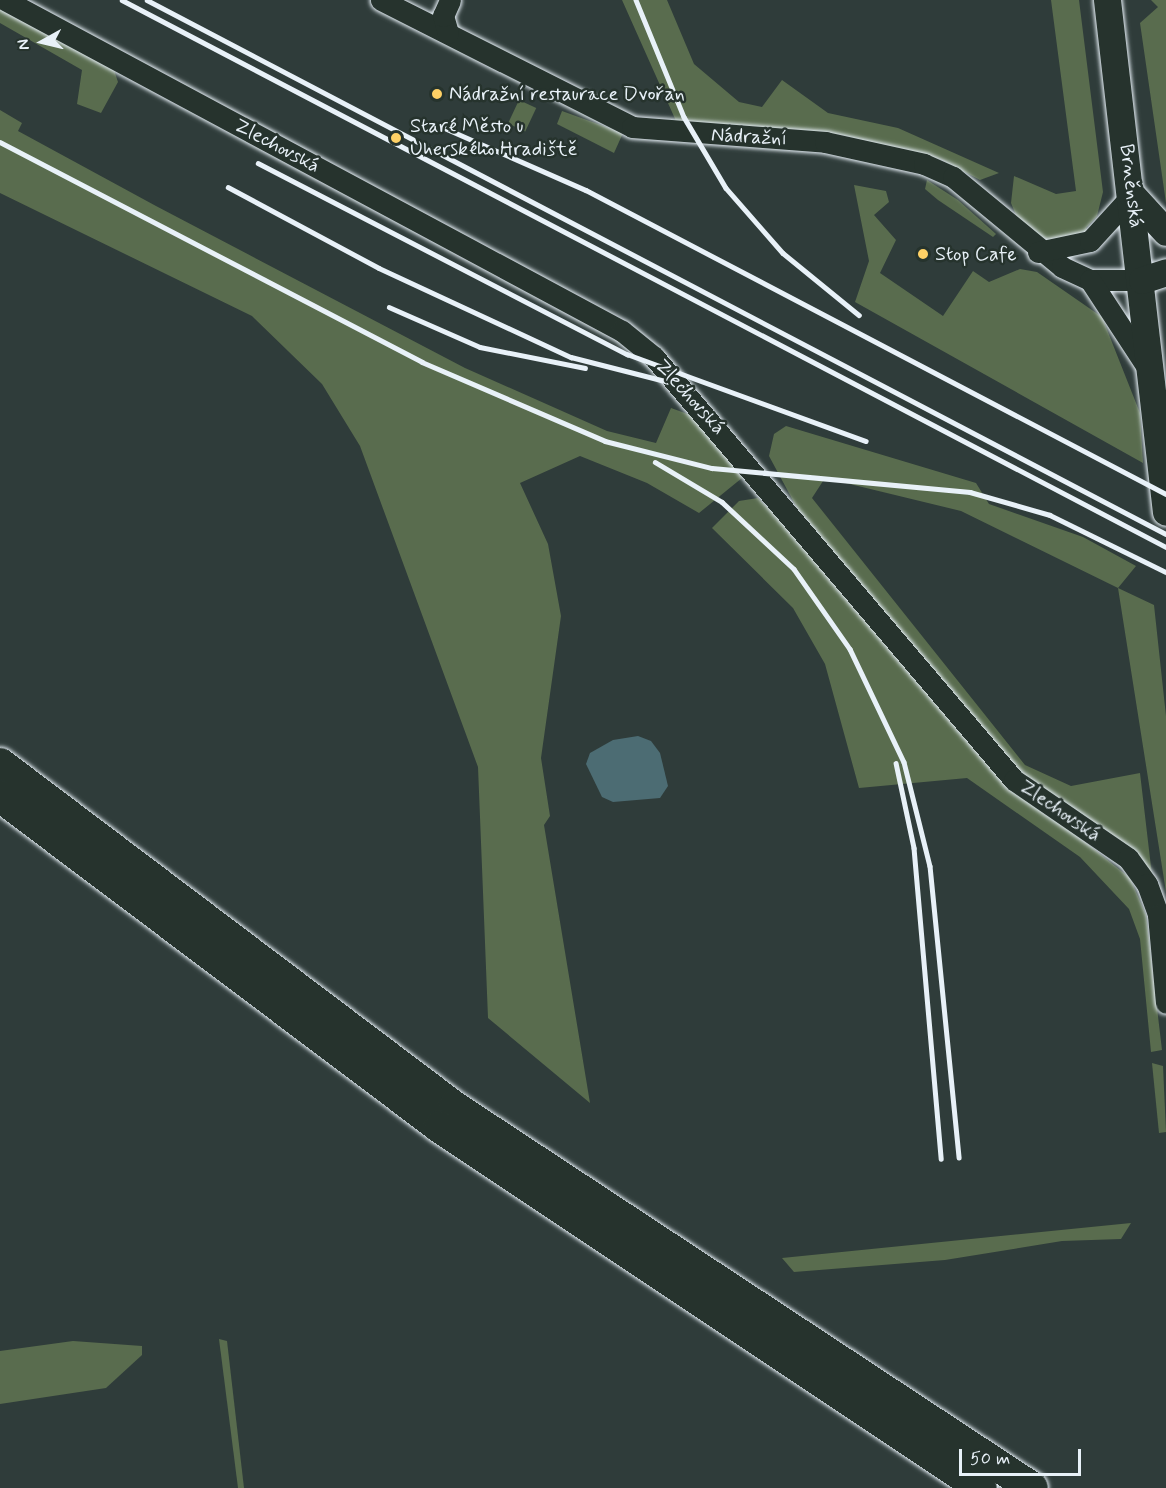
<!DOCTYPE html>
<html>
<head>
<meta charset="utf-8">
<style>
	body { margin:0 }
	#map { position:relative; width:1166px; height:1488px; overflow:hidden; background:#2f3c3a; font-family:Mynerve,sans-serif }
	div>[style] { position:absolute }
	.green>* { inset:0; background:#596c4e; transform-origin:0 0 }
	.water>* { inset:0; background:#4c6c73 }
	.roads { filter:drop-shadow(0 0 2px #e8f1f8) drop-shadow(0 0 2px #e8f1f8) }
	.minor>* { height:21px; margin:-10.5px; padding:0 10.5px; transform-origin:10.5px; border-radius:10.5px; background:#26332d }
	.major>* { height:27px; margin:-13.5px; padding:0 13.5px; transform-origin:13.5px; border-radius:13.5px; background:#26332d }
	.highway>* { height:32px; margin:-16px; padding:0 16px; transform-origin:16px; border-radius:16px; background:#26332d }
	.rail>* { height:4.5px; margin:-2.25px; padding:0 2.25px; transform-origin:2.25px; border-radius:2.25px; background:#e8f1f8 }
	.dots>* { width:16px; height:16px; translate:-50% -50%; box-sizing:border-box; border:3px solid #26332d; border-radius:50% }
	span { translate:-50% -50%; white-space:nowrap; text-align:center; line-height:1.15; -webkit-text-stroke:5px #26332d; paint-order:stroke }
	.poi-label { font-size:20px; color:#e8f1f8 }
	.left { translate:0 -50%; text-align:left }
	.street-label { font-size:20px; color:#e8f1f8 }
	.north { position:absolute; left:12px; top:12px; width:60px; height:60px; -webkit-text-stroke:4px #26332d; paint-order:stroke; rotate:262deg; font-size:16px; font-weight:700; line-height:24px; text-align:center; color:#e8f1f8 }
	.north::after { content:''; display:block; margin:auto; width:21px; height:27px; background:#e8f1f8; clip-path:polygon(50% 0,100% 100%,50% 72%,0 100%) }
	.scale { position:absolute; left:959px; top:1449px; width:122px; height:27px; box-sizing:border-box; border:3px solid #e8f1f8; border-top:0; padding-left:8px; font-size:18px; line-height:21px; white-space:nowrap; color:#e8f1f8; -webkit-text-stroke:4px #26332d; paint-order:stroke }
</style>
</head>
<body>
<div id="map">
	<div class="green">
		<i style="clip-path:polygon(622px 0,667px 0,694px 64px,739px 102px,762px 107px,782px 80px,828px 113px,898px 128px,999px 173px,980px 180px,940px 159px,842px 135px,676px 121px)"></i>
		<i style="clip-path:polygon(1051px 0,1079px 0,1103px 192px,1097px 216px,1086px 228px,1089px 233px,1067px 242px,1039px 239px,1018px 220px,1011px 203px,1014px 176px,1056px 194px,1076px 191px)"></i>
		<i style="clip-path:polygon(1151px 0,1166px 0,1166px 203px,1140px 23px,1158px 7px)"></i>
		<i style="clip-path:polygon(0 3px,113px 67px,118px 82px,101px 113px,77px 104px,82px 70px,0 23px)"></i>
		<i style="left:519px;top:100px;width:19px;height:26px;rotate:25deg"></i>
		<i style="clip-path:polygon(0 110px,22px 123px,18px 131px,156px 206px,465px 368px,607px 431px,656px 443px,671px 408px,696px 417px,742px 478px,699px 513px,647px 483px,580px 456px,520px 483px,548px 544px,561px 616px,541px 758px,550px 816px,544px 825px,590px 1103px,488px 1018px,478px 767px,360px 446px,322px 384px,252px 316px,0 193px)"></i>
		<i style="clip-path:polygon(562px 111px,623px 133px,614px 153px,557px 124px)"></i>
		<i style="clip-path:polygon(927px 180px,958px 200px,996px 234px,993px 237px,938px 200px,925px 189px)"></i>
		<i style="clip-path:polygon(854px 185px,886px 191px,889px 202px,874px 215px,896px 240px,880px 273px,943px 316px,973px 271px,989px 282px,1020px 269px,1037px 272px,1102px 317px,1140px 413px,1143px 463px,855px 302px,869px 261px)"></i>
		<i style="clip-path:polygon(786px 426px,976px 483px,989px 504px,1083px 537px,1136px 566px,1118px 588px,1154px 605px,1166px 716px,1166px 892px,1118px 588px,961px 511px,825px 478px,812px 498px,1025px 765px,1071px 786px,1140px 773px,1153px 884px,1015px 770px,797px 508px,769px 456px,774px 434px)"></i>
		<i style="clip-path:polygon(758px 498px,817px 556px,1000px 774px,1130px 878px,1146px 915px,1162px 1050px,1151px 1052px,1140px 939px,1129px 909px,1080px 857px,967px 778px,859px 788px,825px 664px,793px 608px,712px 528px,739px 501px)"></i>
		<i style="clip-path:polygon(1152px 1063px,1163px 1066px,1166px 1132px,1159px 1133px)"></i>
		<i style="clip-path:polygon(1131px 1223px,1121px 1239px,1062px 1241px,945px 1260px,794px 1272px,782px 1258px)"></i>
		<i style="clip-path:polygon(219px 1339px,227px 1341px,244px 1488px,238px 1488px)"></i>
		<i style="clip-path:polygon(73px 1341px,142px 1346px,142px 1355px,106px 1388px,0 1404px,0 1351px)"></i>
	</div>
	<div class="water">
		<i style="clip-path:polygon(638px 736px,651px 741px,660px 753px,668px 786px,660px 798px,613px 802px,602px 797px,586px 764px,590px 753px,613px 740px)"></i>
	</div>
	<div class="roads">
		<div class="minor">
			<i style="left:5px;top:0;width:700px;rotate:28.21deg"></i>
			<i style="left:622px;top:331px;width:41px;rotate:39.1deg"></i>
			<i style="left:654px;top:357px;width:555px;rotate:49.6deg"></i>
			<i style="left:1014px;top:780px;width:138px;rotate:34.4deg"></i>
			<i style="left:1128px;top:858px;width:32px;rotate:54deg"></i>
			<i style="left:1147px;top:884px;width:33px;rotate:70deg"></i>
			<i style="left:1158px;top:915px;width:88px;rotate:84.8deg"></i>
			<i style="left:381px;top:0;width:281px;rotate:26.8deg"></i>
			<i style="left:632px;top:127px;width:194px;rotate:4.4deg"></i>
			<i style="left:825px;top:142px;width:101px;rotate:12.5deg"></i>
			<i style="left:924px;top:164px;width:32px;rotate:24deg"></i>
			<i style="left:953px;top:177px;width:141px;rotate:39.5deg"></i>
			<i style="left:1062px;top:267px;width:31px;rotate:25deg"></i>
			<i style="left:1090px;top:280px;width:52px"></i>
			<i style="left:448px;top:33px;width:18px;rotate:-106deg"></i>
			<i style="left:443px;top:16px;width:17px;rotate:-66deg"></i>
			<i style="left:1038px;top:252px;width:53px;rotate:-11.9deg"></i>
			<i style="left:1090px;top:241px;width:62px;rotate:-47.6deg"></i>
			<i style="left:1090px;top:280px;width:104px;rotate:56.8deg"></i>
		</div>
		<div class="major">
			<i style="left:1107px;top:0;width:515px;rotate:83.43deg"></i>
			<i style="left:1132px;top:195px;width:50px;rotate:47.4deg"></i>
			<i style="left:1142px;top:280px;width:25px;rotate:-18deg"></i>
		</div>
		<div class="highway">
			<i style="left:0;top:764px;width:569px;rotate:37.07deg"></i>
			<i style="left:454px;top:1107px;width:692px;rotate:33.39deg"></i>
			<i style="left:0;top:796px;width:551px;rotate:36.95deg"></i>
			<i style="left:440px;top:1127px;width:650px;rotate:33.71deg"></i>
		</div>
	</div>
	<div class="rail">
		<i style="left:122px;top:0;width:1179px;rotate:27.65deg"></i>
		<i style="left:147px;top:0;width:1150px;rotate:27.66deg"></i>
		<i style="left:636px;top:0;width:126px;rotate:67.7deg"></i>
		<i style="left:684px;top:117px;width:82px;rotate:59.4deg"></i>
		<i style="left:726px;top:188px;width:86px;rotate:48.8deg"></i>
		<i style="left:783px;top:253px;width:98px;rotate:39.2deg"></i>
		<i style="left:440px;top:126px;width:159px;rotate:23.7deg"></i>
		<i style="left:586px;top:190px;width:655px;rotate:27.66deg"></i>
		<i style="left:0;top:142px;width:476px;rotate:27.5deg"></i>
		<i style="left:422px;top:362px;width:199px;rotate:23.3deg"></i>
		<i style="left:605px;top:441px;width:110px;rotate:14.2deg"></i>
		<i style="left:712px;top:468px;width:259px;rotate:5.3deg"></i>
		<i style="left:970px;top:492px;width:83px;rotate:16deg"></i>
		<i style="left:1050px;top:515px;width:129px;rotate:26.2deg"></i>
		<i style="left:258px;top:163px;width:416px;rotate:27.4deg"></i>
		<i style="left:627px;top:354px;width:254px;rotate:20deg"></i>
		<i style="left:228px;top:187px;width:171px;rotate:28.2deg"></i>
		<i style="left:379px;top:268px;width:212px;rotate:24.9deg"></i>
		<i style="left:571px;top:357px;width:126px;rotate:14.3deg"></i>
		<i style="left:389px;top:307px;width:99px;rotate:23.7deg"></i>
		<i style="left:480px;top:347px;width:107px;rotate:11.3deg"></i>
		<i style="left:655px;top:462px;width:78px;rotate:30.8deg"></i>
		<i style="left:722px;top:502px;width:98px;rotate:42.9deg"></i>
		<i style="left:794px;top:569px;width:98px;rotate:55deg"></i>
		<i style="left:850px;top:649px;width:125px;rotate:64.5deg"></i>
		<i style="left:904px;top:762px;width:107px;rotate:76deg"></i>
		<i style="left:930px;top:866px;width:293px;rotate:84.3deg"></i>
		<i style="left:896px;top:763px;width:87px;rotate:78deg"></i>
		<i style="left:914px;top:848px;width:312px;rotate:85deg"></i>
	</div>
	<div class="dots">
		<i style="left:437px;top:94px;background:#ffd166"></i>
		<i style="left:396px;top:138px;background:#ffd166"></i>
		<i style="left:923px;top:254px;background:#ffd166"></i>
	</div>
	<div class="poi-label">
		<span class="left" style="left:449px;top:94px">Nádražní restaurace Dvořan</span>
		<span class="left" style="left:410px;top:138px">Staré Město u<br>Uherského Hradiště</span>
		<span class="left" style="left:935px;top:254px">Stop Cafe</span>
	</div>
	<div class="street-label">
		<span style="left:749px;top:137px;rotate:3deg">Nádražní</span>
		<span style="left:277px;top:146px;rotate:28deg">Zlechovská</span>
		<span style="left:1131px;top:186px;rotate:83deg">Brněnská</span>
		<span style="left:690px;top:397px;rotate:48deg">Zlechovská</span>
		<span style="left:1060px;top:811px;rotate:34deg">Zlechovská</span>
	</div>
	<div class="north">N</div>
	<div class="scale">50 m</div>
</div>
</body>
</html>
